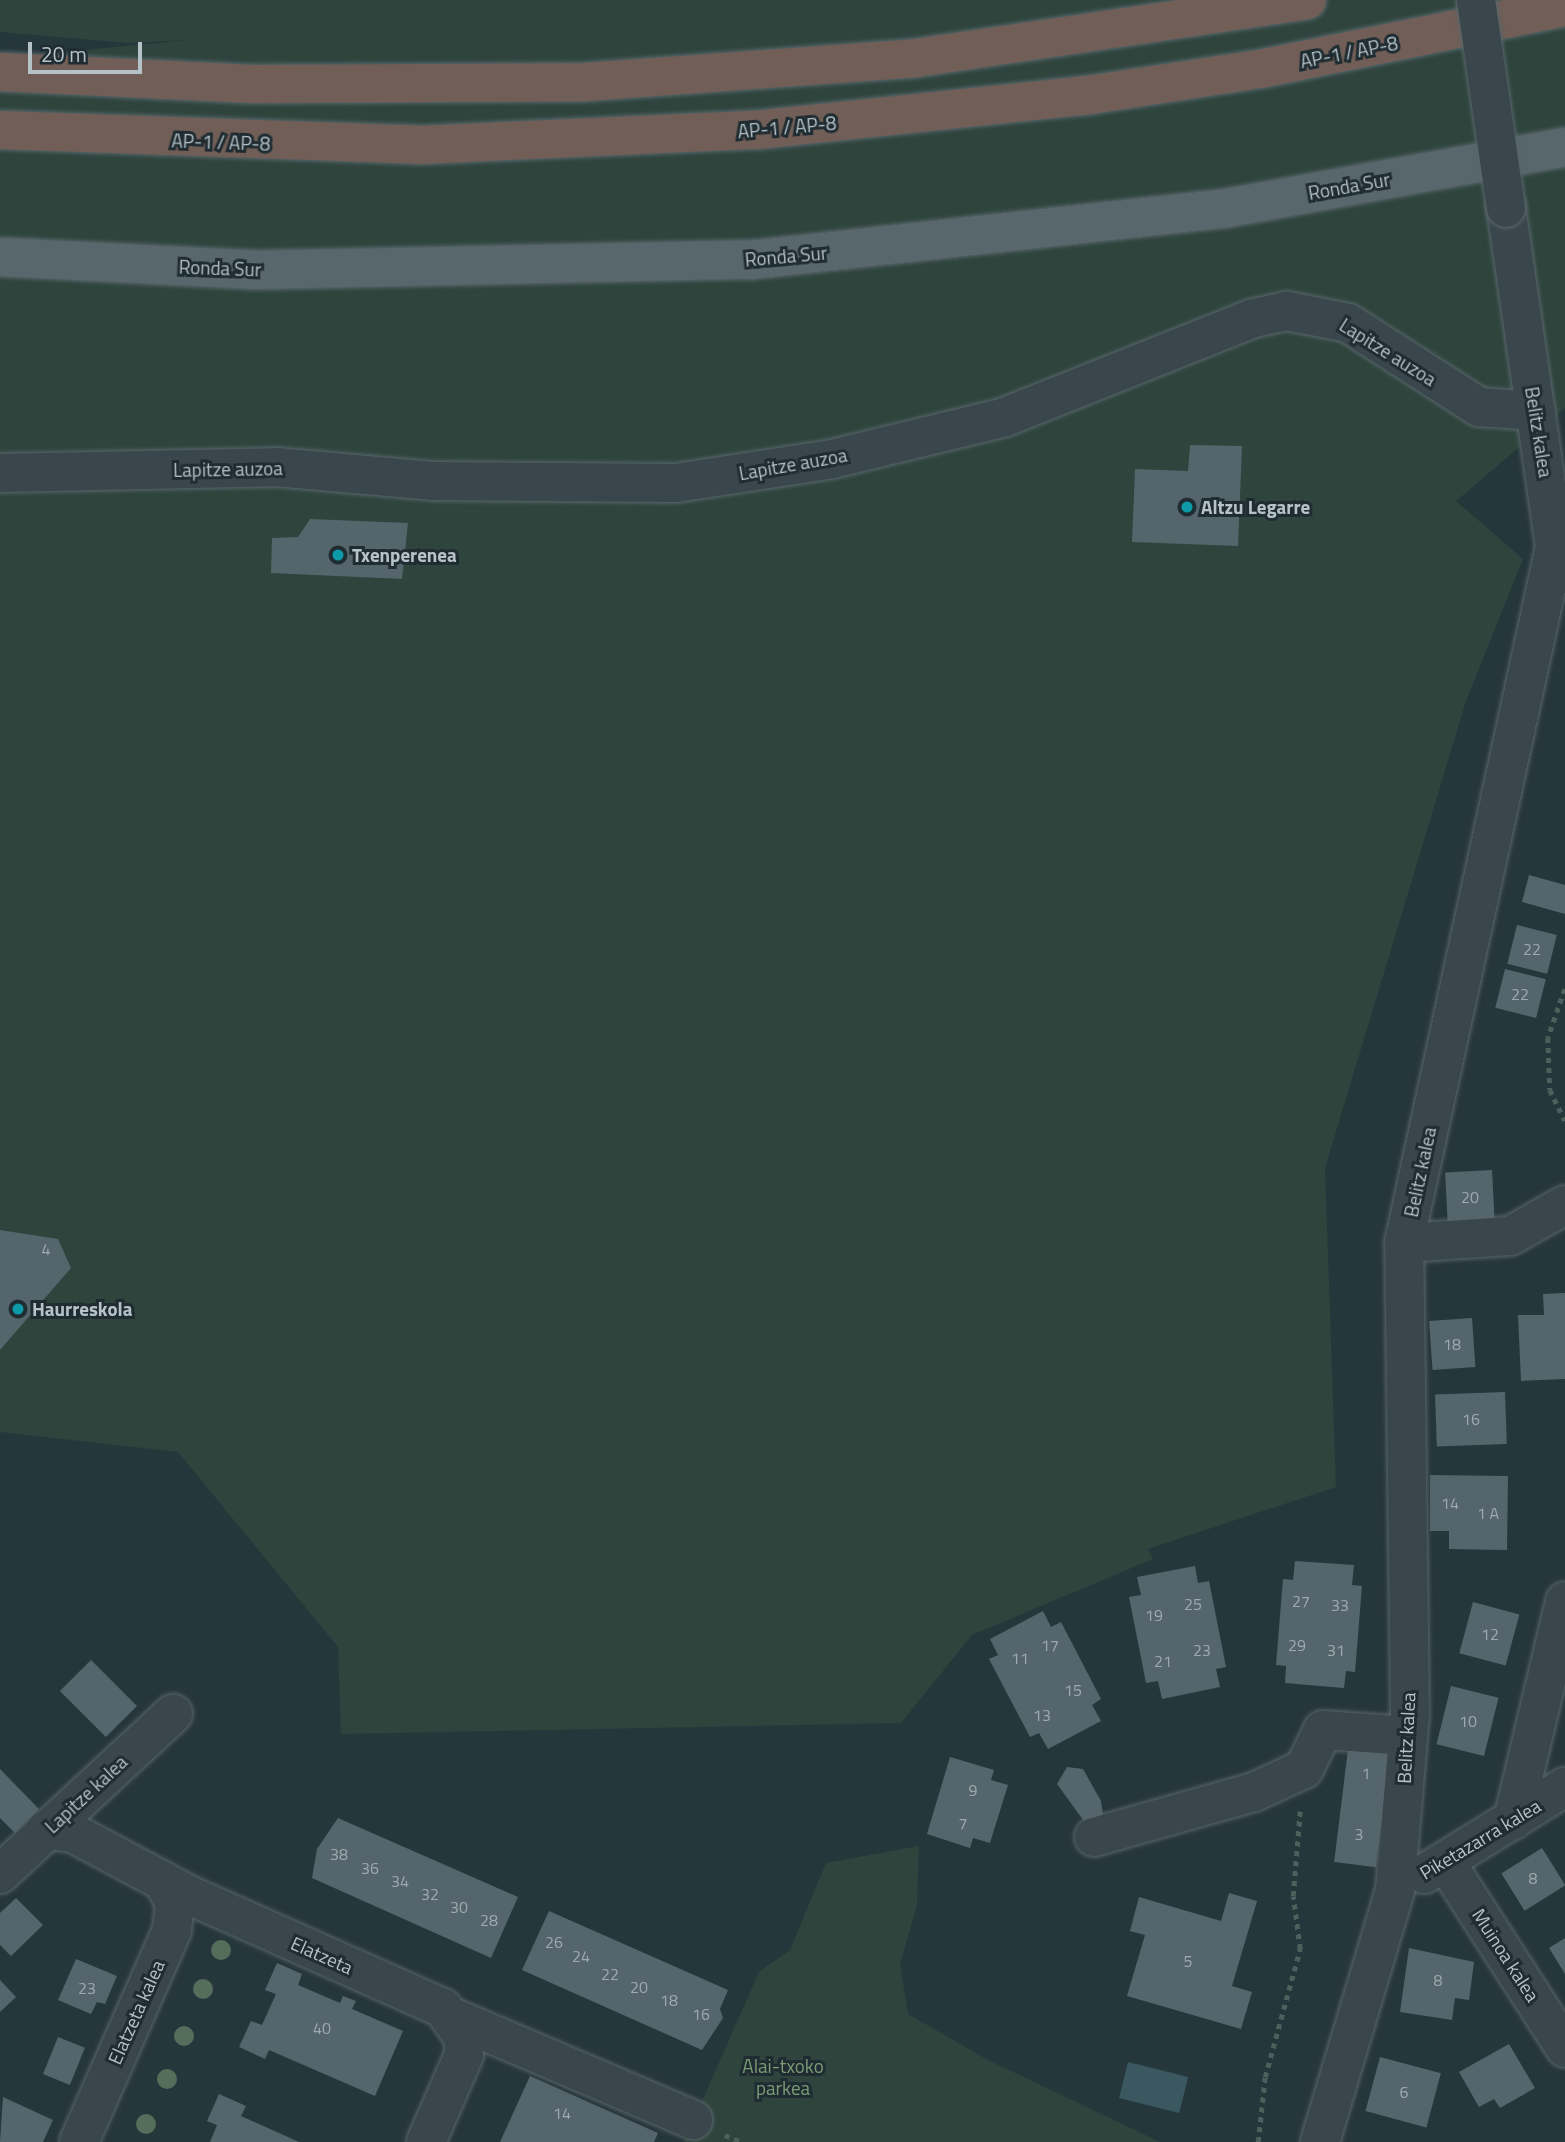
<!DOCTYPE html>
<html>
<head>
<meta charset="utf-8">
<style>
	body { margin:0 }
	#map { position:relative; width:1565px; height:2142px; overflow:hidden; background:#26373c; font-family:"Titillium Web",sans-serif }
	div>[style] { position:absolute }
	.green>* { inset:0; background:#2e443c }
	.water>* { inset:0; background:#3b5861; transform-origin:0 0 }
	.building>* { inset:0; background:#54666c; transform-origin:0 0 }
	.path>* { height:4.5px; margin-top:-2.25px; transform-origin:0; background:repeating-linear-gradient(90deg,#4d605c 0 5px,transparent 0 10px) }
	.roads { filter:drop-shadow(0 0 2px #58656a) drop-shadow(0 0 2px #58656a) }
	.minor>* { height:38px; margin:-19px; padding:0 19px; transform-origin:19px; border-radius:19px; background:#39474c }
	.major>* { height:38px; margin:-19px; padding:0 19px; transform-origin:19px; border-radius:19px; background:#58676c }
	.highway>* { height:38px; margin:-19px; padding:0 19px; transform-origin:19px; border-radius:19px; background:#715e57 }
	.bridges { filter:drop-shadow(0 0 2px #58656a) drop-shadow(0 0 2px #58656a) }
	.minor-bridge>* { height:38px; margin:-19px; padding:0 19px; transform-origin:19px; border-radius:19px; background:#39474c }
	.trees>* { width:20px; height:20px; margin:-10px; border-radius:50%; background:#546e5b }
	.dots>* { width:19px; height:19px; translate:-50% -50%; box-sizing:border-box; border:4px solid #1f2c31; border-radius:50% }
	span { translate:-50% -50%; white-space:nowrap; text-align:center; line-height:1.15; -webkit-text-stroke:6px #1f2c31; paint-order:stroke }
	.number-label { font-size:16px; color:#9dabb0 }
	.number-label span { -webkit-text-stroke-width:0 }
	.street-label { font-size:19px; color:#b5c2c7 }
	.poi-label { font-size:19px; color:#b5c2c7; font-weight:700 }
	.left { translate:0 -50%; text-align:left }
	.park-label { font-size:19px; color:#7a9b75 }
	.scale { position:absolute; left:28px; top:42px; width:114px; height:32px; box-sizing:border-box; border:4px solid #b5c2c7; border-top:0; padding-left:9px; font-size:21px; line-height:24px; white-space:nowrap; color:#b5c2c7; -webkit-text-stroke:5px #1f2c31; paint-order:stroke }
</style>
</head>
<body>
<div id="map">
	<div class="green">
		<i style="clip-path:polygon(0 0,1565px 0,1565px 408px,1456px 501px,1523px 559px,1466px 701px,1325px 1168px,1336px 1487px,1148px 1549px,1153px 1559px,972px 1635px,901px 1723px,341px 1734px,338px 1647px,178px 1452px,0 1432px,0 58px,189px 40px,129px 43px,0 32px)"></i>
		<i style="clip-path:polygon(919px 1846px,917px 1905px,900px 1964px,908px 2014px,988px 2060px,1160px 2142px,684px 2142px,759px 1972px,790px 1950px,826px 1863px)"></i>
	</div>
	<div class="water">
		<i style="left:1128px;top:2062px;width:62px;height:37px;rotate:14deg"></i>
	</div>
	<div class="building">
		<i style="clip-path:polygon(1190px 445px,1242px 446px,1238px 546px,1132px 542px,1135px 469px,1188px 471px)"></i>
		<i style="clip-path:polygon(310px 519px,408px 523px,402px 579px,271px 573px,272px 538px,298px 537px)"></i>
		<i style="clip-path:polygon(1529px 875px,1565px 885px,1565px 914px,1522px 902px)"></i>
		<i style="left:1517px;top:925px;width:41px;height:40px;rotate:14deg"></i>
		<i style="left:1505px;top:969px;width:42px;height:40px;rotate:14deg"></i>
		<i style="left:1492px;top:1170px;width:52px;height:47px;rotate:87deg"></i>
		<i style="clip-path:polygon(0 1230px,58px 1239px,71px 1268px,0 1350px)"></i>
		<i style="clip-path:polygon(1565px 1293px,1565px 1379px,1521px 1381px,1518px 1315px,1544px 1315px,1543px 1294px)"></i>
		<i style="left:1472px;top:1318px;width:49px;height:43px;rotate:86deg"></i>
		<i style="left:1505px;top:1392px;width:52px;height:70px;rotate:88deg"></i>
		<i style="clip-path:polygon(1430px 1475px,1508px 1476px,1507px 1550px,1449px 1549px,1449px 1531px,1430px 1531px)"></i>
		<i style="clip-path:polygon(1295px 1561px,1354px 1565px,1352px 1585px,1362px 1586px,1355px 1672px,1346px 1671px,1344px 1688px,1285px 1683px,1286px 1666px,1276px 1665px,1283px 1579px,1293px 1580px)"></i>
		<i style="clip-path:polygon(1195px 1566px,1198px 1583px,1209px 1581px,1226px 1667px,1216px 1669px,1220px 1687px,1162px 1699px,1158px 1681px,1146px 1683px,1129px 1597px,1141px 1595px,1137px 1577px)"></i>
		<i style="left:1473px;top:1602px;width:48px;height:53px;rotate:15deg"></i>
		<i style="clip-path:polygon(1043px 1611px,1051px 1627px,1061px 1622px,1101px 1699px,1092px 1705px,1101px 1721px,1048px 1749px,1039px 1733px,1030px 1737px,989px 1659px,998px 1655px,990px 1639px)"></i>
		<i style="left:91px;top:1660px;width:65px;height:44px;rotate:45deg"></i>
		<i style="left:1451px;top:1686px;width:49px;height:60px;rotate:14deg"></i>
		<i style="left:1349px;top:1741px;width:42px;height:122px;rotate:7deg"></i>
		<i style="clip-path:polygon(950px 1757px,994px 1770px,991px 1780px,1008px 1785px,990px 1843px,973px 1838px,970px 1848px,927px 1834px)"></i>
		<i style="clip-path:polygon(1067px 1767px,1083px 1769px,1101px 1801px,1103px 1814px,1086px 1824px,1057px 1784px)"></i>
		<i style="clip-path:polygon(0 1769px,39px 1809px,15px 1833px,0 1818px)"></i>
		<i style="clip-path:polygon(338px 1818px,518px 1897px,491px 1958px,312px 1878px,317px 1849px)"></i>
		<i style="left:1542px;top:1848px;width:44px;height:48px;rotate:58deg"></i>
		<i style="clip-path:polygon(1229px 1893px,1257px 1901px,1232px 1986px,1252px 1992px,1241px 2029px,1127px 1996px,1145px 1935px,1130px 1931px,1139px 1897px,1221px 1921px)"></i>
		<i style="clip-path:polygon(16px 1898px,43px 1925px,11px 1956px,0 1945px,0 1913px)"></i>
		<i style="clip-path:polygon(549px 1911px,728px 1990px,720px 2009px,723px 2018px,702px 2050px,522px 1970px)"></i>
		<i style="clip-path:polygon(1565px 1938px,1565px 1974px,1549px 1948px)"></i>
		<i style="clip-path:polygon(1409px 1948px,1474px 1962px,1469px 2000px,1455px 1998px,1452px 2020px,1400px 2012px)"></i>
		<i style="clip-path:polygon(76px 1959px,117px 1976px,105px 2004px,97px 2002px,91px 2014px,58px 2000px)"></i>
		<i style="clip-path:polygon(277px 1963px,302px 1974px,298px 1985px,340px 2003px,343px 1996px,356px 2001px,352px 2009px,403px 2031px,375px 2096px,269px 2050px,265px 2059px,239px 2047px,251px 2021px,262px 2025px,276px 1994px,265px 1990px)"></i>
		<i style="clip-path:polygon(0 1980px,16px 1997px,0 2012px)"></i>
		<i style="left:58px;top:2037px;width:29px;height:40px;rotate:22deg"></i>
		<i style="clip-path:polygon(1509px 2044px,1535px 2088px,1500px 2108px,1494px 2099px,1479px 2107px,1459px 2072px)"></i>
		<i style="left:1380px;top:2057px;width:63px;height:56px;rotate:15deg"></i>
		<i style="clip-path:polygon(530px 2076px,658px 2133px,654px 2142px,500px 2142px)"></i>
		<i style="clip-path:polygon(219px 2094px,246px 2106px,241px 2116px,299px 2142px,210px 2142px,217px 2125px,207px 2121px)"></i>
		<i style="clip-path:polygon(3px 2097px,53px 2120px,43px 2142px,0 2142px)"></i>
	</div>
	<div class="path">
		<i style="left:1565px;top:989px;width:52px;rotate:109.1deg"></i>
		<i style="left:1548px;top:1038px;width:52px;rotate:87.8deg"></i>
		<i style="left:1550px;top:1090px;width:34px;rotate:64deg"></i>
		<i style="left:725px;top:2135px;width:17px;rotate:24deg"></i>
		<i style="left:1258px;top:2142px;width:65px;rotate:-83.9deg"></i>
		<i style="left:1265px;top:2077px;width:133px;rotate:-74.7deg"></i>
		<i style="left:1300px;top:1949px;width:53px;rotate:-97.5deg"></i>
		<i style="left:1293px;top:1896px;width:85px;rotate:-85.3deg"></i>
	</div>
	<div class="roads">
		<div class="minor">
			<i style="left:0;top:473px;width:276px;rotate:-1.2deg"></i>
			<i style="left:276px;top:467px;width:159px;rotate:5.1deg"></i>
			<i style="left:434px;top:481px;width:242px;rotate:0.5deg"></i>
			<i style="left:676px;top:483px;width:158px;rotate:-8.7deg"></i>
			<i style="left:832px;top:459px;width:178px;rotate:-13.6deg"></i>
			<i style="left:1005px;top:417px;width:268px;rotate:-21.7deg"></i>
			<i style="left:1254px;top:318px;width:34px;rotate:-12deg"></i>
			<i style="left:1287px;top:311px;width:62px;rotate:11.1deg"></i>
			<i style="left:1348px;top:323px;width:156px;rotate:32.7deg"></i>
			<i style="left:1479px;top:407px;width:57px;rotate:4deg"></i>
			<i style="left:1404px;top:1243px;width:106px;rotate:-3.8deg"></i>
			<i style="left:1510px;top:1236px;width:63px;rotate:-29.4deg"></i>
			<i style="left:1513px;top:1820px;width:225px;rotate:-76.6deg"></i>
			<i style="left:46px;top:1830px;width:27px;rotate:6deg"></i>
			<i style="left:73px;top:1833px;width:132px;rotate:28.1deg"></i>
			<i style="left:189px;top:1895px;width:278px;rotate:24deg"></i>
			<i style="left:443px;top:2008px;width:37px;rotate:55deg"></i>
			<i style="left:464px;top:2038px;width:17px;rotate:90deg"></i>
			<i style="left:464px;top:2055px;width:95px;rotate:113.6deg"></i>
			<i style="left:1094px;top:1837px;width:166px;rotate:-15.7deg"></i>
			<i style="left:1254px;top:1792px;width:55px;rotate:-24.7deg"></i>
			<i style="left:1304px;top:1769px;width:43px;rotate:-64deg"></i>
			<i style="left:1323px;top:1730px;width:85px;rotate:4deg"></i>
			<i style="left:1446px;top:1863px;width:220px;rotate:57.2deg"></i>
			<i style="left:0;top:1874px;width:236px;rotate:-42.8deg"></i>
			<i style="left:1424px;top:1874px;width:166px;rotate:-31.7deg"></i>
			<i style="left:454px;top:2018px;width:260px;rotate:23.1deg"></i>
			<i style="left:79px;top:2142px;width:232px;rotate:-66.3deg"></i>
			<i style="left:172px;top:1930px;width:27px;rotate:-84deg"></i>
			<i style="left:175px;top:1903px;width:25px;rotate:-119deg"></i>
			<i style="left:1320px;top:2142px;width:263px;rotate:-73.4deg"></i>
			<i style="left:1395px;top:1890px;width:175px;rotate:-85.1deg"></i>
			<i style="left:1410px;top:1716px;width:473px;rotate:-90.7deg"></i>
			<i style="left:1404px;top:1243px;width:712px;rotate:-77.76deg"></i>
			<i style="left:1555px;top:547px;width:343px;rotate:-98.2deg"></i>
		</div>
		<div class="major">
			<i style="left:0;top:257px;width:254px;rotate:2.9deg"></i>
			<i style="left:254px;top:270px;width:496px;rotate:-1.2deg"></i>
			<i style="left:750px;top:260px;width:480px;rotate:-6.2deg"></i>
			<i style="left:1227px;top:208px;width:343px;rotate:-10.2deg"></i>
		</div>
		<div class="highway">
			<i style="left:0;top:72px;width:253px;rotate:2.7deg"></i>
			<i style="left:253px;top:84px;width:332px;rotate:-0.3deg"></i>
			<i style="left:585px;top:82px;width:332px;rotate:-4.1deg"></i>
			<i style="left:916px;top:58px;width:395px;rotate:-8.4deg"></i>
			<i style="left:0;top:130px;width:420px;rotate:2deg"></i>
			<i style="left:420px;top:145px;width:336px;rotate:-2.6deg"></i>
			<i style="left:756px;top:130px;width:335px;rotate:-6deg"></i>
			<i style="left:1089px;top:95px;width:178px;rotate:-8.7deg"></i>
			<i style="left:1265px;top:68px;width:306px;rotate:-11.5deg"></i>
		</div>
	</div>
	<div class="bridges">
		<div class="minor-bridge">
			<i style="left:1476px;top:0;width:210px;rotate:81.8deg"></i>
		</div>
	</div>
	<div class="trees">
		<i style="left:221px;top:1950px"></i>
		<i style="left:203px;top:1989px"></i>
		<i style="left:184px;top:2036px"></i>
		<i style="left:167px;top:2079px"></i>
		<i style="left:146px;top:2124px"></i>
	</div>
	<div class="dots">
		<i style="left:1187px;top:507px;background:#0f9aa8"></i>
		<i style="left:338px;top:555px;background:#0f9aa8"></i>
		<i style="left:18px;top:1309px;background:#0f9aa8"></i>
	</div>
	<div class="number-label">
		<span style="left:1532px;top:949px">22</span>
		<span style="left:1520px;top:994px">22</span>
		<span style="left:1470px;top:1197px">20</span>
		<span style="left:46px;top:1249px">4</span>
		<span style="left:1452px;top:1344px">18</span>
		<span style="left:1471px;top:1419px">16</span>
		<span style="left:1450px;top:1503px">14</span>
		<span style="left:1488px;top:1513px">1 A</span>
		<span style="left:1301px;top:1601px">27</span>
		<span style="left:1193px;top:1604px">25</span>
		<span style="left:1340px;top:1605px">33</span>
		<span style="left:1154px;top:1615px">19</span>
		<span style="left:1490px;top:1634px">12</span>
		<span style="left:1050px;top:1645px">17</span>
		<span style="left:1297px;top:1645px">29</span>
		<span style="left:1202px;top:1650px">23</span>
		<span style="left:1336px;top:1650px">31</span>
		<span style="left:1020px;top:1658px">11</span>
		<span style="left:1163px;top:1661px">21</span>
		<span style="left:1073px;top:1690px">15</span>
		<span style="left:1042px;top:1715px">13</span>
		<span style="left:1468px;top:1721px">10</span>
		<span style="left:1366px;top:1773px">1</span>
		<span style="left:973px;top:1790px">9</span>
		<span style="left:963px;top:1823px">7</span>
		<span style="left:1359px;top:1834px">3</span>
		<span style="left:339px;top:1854px">38</span>
		<span style="left:370px;top:1868px">36</span>
		<span style="left:1533px;top:1878px">8</span>
		<span style="left:400px;top:1881px">34</span>
		<span style="left:430px;top:1894px">32</span>
		<span style="left:459px;top:1907px">30</span>
		<span style="left:489px;top:1920px">28</span>
		<span style="left:554px;top:1942px">26</span>
		<span style="left:581px;top:1956px">24</span>
		<span style="left:1188px;top:1961px">5</span>
		<span style="left:610px;top:1974px">22</span>
		<span style="left:1438px;top:1980px">8</span>
		<span style="left:639px;top:1987px">20</span>
		<span style="left:87px;top:1988px">23</span>
		<span style="left:669px;top:2000px">18</span>
		<span style="left:701px;top:2014px">16</span>
		<span style="left:322px;top:2028px">40</span>
		<span style="left:1404px;top:2092px">6</span>
		<span style="left:562px;top:2113px">14</span>
	</div>
	<div class="street-label">
		<span style="left:1349px;top:52px;rotate:-11deg">AP-1 / AP-8</span>
		<span style="left:787px;top:127px;rotate:-5deg">AP-1 / AP-8</span>
		<span style="left:221px;top:142px;rotate:2deg">AP-1 / AP-8</span>
		<span style="left:1349px;top:186px;rotate:-10deg">Ronda Sur</span>
		<span style="left:786px;top:256px;rotate:-5deg">Ronda Sur</span>
		<span style="left:220px;top:268px;rotate:2deg">Ronda Sur</span>
		<span style="left:1388px;top:352px;rotate:32deg">Lapitze auzoa</span>
		<span style="left:1539px;top:432px;rotate:81deg">Belitz kalea</span>
		<span style="left:793px;top:464px;rotate:-10deg">Lapitze auzoa</span>
		<span style="left:228px;top:469px;rotate:-1deg">Lapitze auzoa</span>
		<span style="left:1420px;top:1172px;rotate:-78deg">Belitz kalea</span>
		<span style="left:1406px;top:1738px;rotate:-87deg">Belitz kalea</span>
		<span style="left:86px;top:1794px;rotate:-43deg">Lapitze kalea</span>
		<span style="left:1480px;top:1839px;rotate:-31deg">Piketazarra kalea</span>
		<span style="left:322px;top:1955px;rotate:24deg">Elatzeta</span>
		<span style="left:1506px;top:1955px;rotate:57deg">Muinoa kalea</span>
		<span style="left:136px;top:2012px;rotate:-66deg">Elatzeta kalea</span>
	</div>
	<div class="poi-label">
		<span class="left" style="left:1201px;top:507px">Altzu Legarre</span>
		<span class="left" style="left:352px;top:555px">Txenperenea</span>
		<span class="left" style="left:32px;top:1309px">Haurreskola</span>
	</div>
	<div class="park-label">
		<span style="left:783px;top:2077px">Alai-txoko<br>parkea</span>
	</div>
	<div class="scale">20 m</div>
</div>
</body>
</html>
